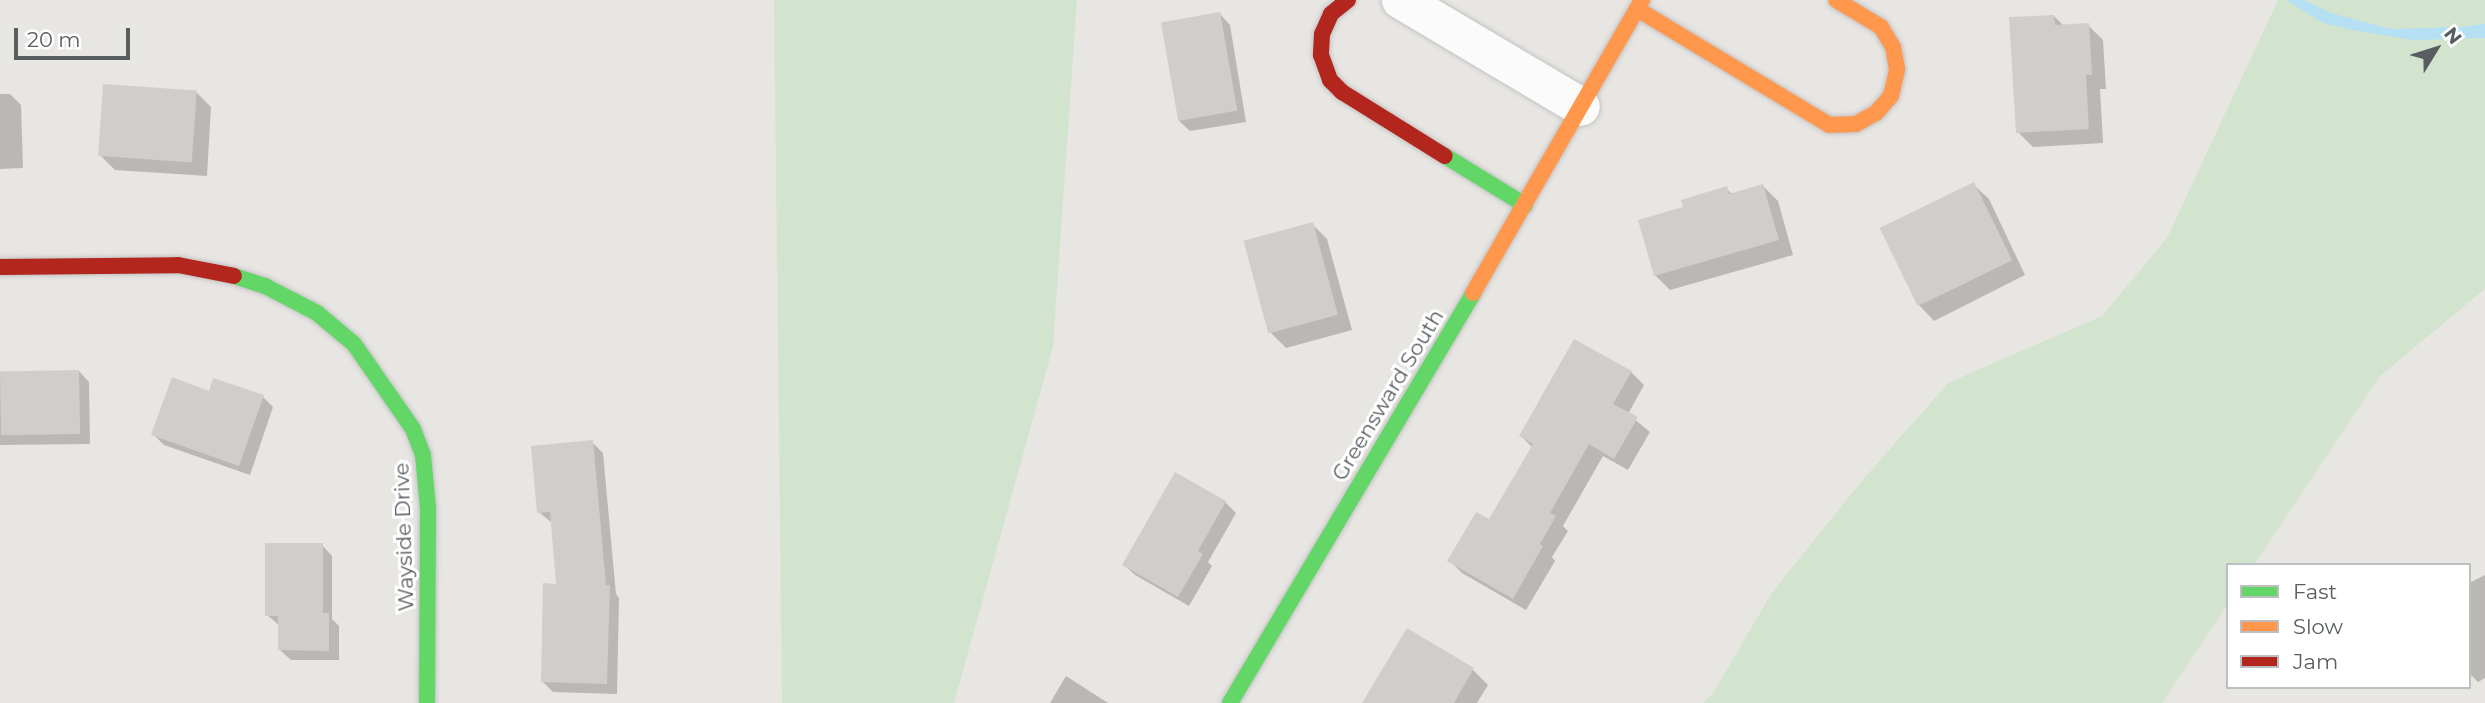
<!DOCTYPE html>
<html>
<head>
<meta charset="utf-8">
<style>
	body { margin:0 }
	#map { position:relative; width:2485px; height:703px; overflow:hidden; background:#e8e6e3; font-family:Montserrat,sans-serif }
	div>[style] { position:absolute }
	.green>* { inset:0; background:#d3e4ce }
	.water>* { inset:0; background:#b5e0f4 }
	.shadow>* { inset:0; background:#0003 }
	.building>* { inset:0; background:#d0cecc; transform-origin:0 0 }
	.roads { filter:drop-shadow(0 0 2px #c3c3c2) drop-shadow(0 0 2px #c3c3c2) }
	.street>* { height:38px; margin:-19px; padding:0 19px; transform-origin:19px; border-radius:19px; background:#fcfbfb }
	.fast>* { height:16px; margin:-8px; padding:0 8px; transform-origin:8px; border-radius:8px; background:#63d668 }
	.slow>* { height:16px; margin:-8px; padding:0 8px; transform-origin:8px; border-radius:8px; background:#ff974d }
	.jam>* { height:16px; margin:-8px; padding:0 8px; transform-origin:8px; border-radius:8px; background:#b3261e }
	span { translate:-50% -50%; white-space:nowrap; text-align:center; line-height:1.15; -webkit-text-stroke:6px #fff; paint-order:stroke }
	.street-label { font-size:21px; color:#585d60 }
	.legend { position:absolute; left:2226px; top:563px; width:245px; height:126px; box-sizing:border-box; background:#fff; border:2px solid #bcbebf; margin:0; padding:9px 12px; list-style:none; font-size:21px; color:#585d60 }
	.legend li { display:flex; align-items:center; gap:14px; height:35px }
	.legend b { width:35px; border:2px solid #bcbebf }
	.north { position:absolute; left:2401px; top:14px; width:70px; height:70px; -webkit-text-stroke:5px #fff; paint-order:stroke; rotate:52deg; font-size:19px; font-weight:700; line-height:28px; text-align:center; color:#585d60 }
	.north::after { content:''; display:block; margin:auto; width:24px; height:32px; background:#585d60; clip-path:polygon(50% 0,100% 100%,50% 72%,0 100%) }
	.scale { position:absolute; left:14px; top:28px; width:116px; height:32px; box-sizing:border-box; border:4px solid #585d60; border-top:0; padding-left:9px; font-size:21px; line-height:24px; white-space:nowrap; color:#585d60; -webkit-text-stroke:5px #fff; paint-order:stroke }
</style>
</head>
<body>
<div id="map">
	<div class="green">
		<i style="clip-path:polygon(774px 0,1077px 0,1053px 347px,954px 703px,782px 703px)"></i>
		<i style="clip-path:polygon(2278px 0,2485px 0,2485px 289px,2380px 376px,2254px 565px,2228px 565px,2228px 604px,2162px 703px,1703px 703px,1713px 693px,1773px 591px,1861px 482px,1948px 383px,2102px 316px,2167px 238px)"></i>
	</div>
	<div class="water">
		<i style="clip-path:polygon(2286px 0,2304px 0,2331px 13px,2391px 29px,2461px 27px,2485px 24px,2485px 38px,2413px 40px,2358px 31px,2323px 23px)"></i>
	</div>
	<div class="shadow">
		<i style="clip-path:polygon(1220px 14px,1230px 25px,1246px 122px,1190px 131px,1179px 121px)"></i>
		<i style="clip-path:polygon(2054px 16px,2064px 26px,2088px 25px,2103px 40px,2106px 89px,2100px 89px,2103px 143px,2033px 147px,2018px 132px)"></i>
		<i style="clip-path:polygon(196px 92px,211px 107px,207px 176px,115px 170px,100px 155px)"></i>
		<i style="clip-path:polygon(0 94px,10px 94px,21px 105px,23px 168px,0 169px)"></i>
		<i style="clip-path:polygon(1974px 185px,1989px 199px,2025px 275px,1934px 321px,1920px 306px,1882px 229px)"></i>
		<i style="clip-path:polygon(1763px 186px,1778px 201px,1793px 255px,1670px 290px,1655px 275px,1685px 208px,1726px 188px,1733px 195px)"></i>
		<i style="clip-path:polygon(1312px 224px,1327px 239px,1352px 330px,1286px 348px,1271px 333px)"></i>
		<i style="clip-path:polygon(79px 371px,89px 382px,90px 444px,0 445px,0 372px)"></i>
		<i style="clip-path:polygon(1631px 372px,1644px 385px,1628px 414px,1650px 432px,1628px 470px,1603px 456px,1563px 526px,1568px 531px,1552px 557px,1555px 561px,1526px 610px,1462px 573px,1449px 560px,1489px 522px,1533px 448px,1521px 436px)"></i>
		<i style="clip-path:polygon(210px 393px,263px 397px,273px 407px,250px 475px,164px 445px,153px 434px)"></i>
		<i style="clip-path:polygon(592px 442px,603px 453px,616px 594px,619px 598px,617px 694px,553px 692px,542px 681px,558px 585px,552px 523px,539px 512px)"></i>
		<i style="clip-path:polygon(1225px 502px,1236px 513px,1208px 562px,1212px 566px,1189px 606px,1135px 575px,1124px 565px)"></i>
		<i style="clip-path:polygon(322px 545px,332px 556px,332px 619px,339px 626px,339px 660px,291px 660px,280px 650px,280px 626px,267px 615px)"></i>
		<i style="clip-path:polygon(2485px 575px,2485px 678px,2478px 682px,2469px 673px,2469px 583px)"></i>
		<i style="clip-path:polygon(1407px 631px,1473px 670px,1488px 685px,1477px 703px,1364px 703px)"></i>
		<i style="clip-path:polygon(1066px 676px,1108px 703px,1050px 703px)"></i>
	</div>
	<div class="building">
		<i style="left:1220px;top:12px;width:100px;height:60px;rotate:80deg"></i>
		<i style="clip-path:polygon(2054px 15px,2055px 25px,2089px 23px,2092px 75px,2086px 75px,2089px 129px,2016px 133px,2009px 17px)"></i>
		<i style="left:103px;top:84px;width:94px;height:72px;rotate:4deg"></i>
		<i style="left:1974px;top:182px;width:87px;height:105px;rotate:64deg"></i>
		<i style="clip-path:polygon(1763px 184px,1779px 240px,1654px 276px,1638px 220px,1683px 207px,1681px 200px,1727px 186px,1729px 194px)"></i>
		<i style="left:1313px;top:222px;width:96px;height:72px;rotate:75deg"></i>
		<i style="clip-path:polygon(1574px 339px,1632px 371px,1613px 404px,1638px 417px,1614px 459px,1589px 444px,1550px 513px,1556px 516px,1540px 544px,1543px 546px,1513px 599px,1447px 561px,1476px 512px,1489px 519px,1533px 444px,1519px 436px)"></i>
		<i style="left:79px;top:370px;width:64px;height:79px;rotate:89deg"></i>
		<i style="clip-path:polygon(172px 377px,209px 391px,213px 378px,264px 395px,239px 466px,151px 435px)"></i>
		<i style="clip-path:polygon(593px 440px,606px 585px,610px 585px,607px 684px,541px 682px,543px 583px,556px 584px,550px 512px,537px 513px,531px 446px)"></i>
		<i style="clip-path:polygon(1175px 472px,1226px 501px,1198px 551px,1203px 554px,1178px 597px,1122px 565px)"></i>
		<i style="clip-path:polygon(265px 543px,323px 543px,323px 613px,329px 613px,329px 651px,278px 650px,278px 616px,265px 616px)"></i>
		<i style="clip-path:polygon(1407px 628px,1474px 668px,1454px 703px,1362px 703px)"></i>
	</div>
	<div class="roads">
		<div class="street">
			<i style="left:1401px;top:0;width:209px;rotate:30.7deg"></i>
		</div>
		<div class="fast">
			<i style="left:1445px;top:156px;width:94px;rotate:31.5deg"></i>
			<i style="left:234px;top:276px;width:33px;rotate:18deg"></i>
			<i style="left:265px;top:286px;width:59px;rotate:27.4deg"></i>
			<i style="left:317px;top:313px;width:48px;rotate:40deg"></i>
			<i style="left:354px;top:344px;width:103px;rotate:55.2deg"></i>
			<i style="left:413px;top:429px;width:28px;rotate:69deg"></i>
			<i style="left:423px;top:455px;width:53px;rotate:84.6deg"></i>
			<i style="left:428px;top:508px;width:195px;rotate:90.3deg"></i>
			<i style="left:1230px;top:703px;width:477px;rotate:-59.3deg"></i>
		</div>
		<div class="slow">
			<i style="left:1637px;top:9px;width:224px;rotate:31.1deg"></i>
			<i style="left:1829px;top:125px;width:27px;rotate:-2deg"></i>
			<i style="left:1856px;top:124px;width:23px;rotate:-29deg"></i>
			<i style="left:1876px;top:113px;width:23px;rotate:-49deg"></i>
			<i style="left:1891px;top:96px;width:28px;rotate:-77deg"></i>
			<i style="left:1897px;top:69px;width:22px;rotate:-100deg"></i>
			<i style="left:1893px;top:47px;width:23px;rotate:-121deg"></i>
			<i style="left:1881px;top:27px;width:52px;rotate:-149deg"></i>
			<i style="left:1473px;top:293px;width:338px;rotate:-60deg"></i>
		</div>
		<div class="jam">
			<i style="left:1348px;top:0;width:22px;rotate:141deg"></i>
			<i style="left:1331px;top:14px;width:22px;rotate:114deg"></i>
			<i style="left:1322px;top:34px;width:21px;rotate:93deg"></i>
			<i style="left:1321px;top:55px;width:27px;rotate:70deg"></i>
			<i style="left:1330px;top:80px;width:17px;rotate:45deg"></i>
			<i style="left:1342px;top:92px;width:121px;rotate:31.9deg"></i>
			<i style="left:0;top:267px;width:178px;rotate:-0.6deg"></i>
			<i style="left:178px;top:265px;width:57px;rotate:11.1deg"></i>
		</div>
	</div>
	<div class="street-label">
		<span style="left:1388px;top:395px;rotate:-59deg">Greensward South</span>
		<span style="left:404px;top:537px;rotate:-92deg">Wayside Drive</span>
	</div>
	<ul class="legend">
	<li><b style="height:9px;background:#63d668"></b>Fast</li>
	<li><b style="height:9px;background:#ff974d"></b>Slow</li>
	<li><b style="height:9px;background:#b3261e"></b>Jam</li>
	</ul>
	<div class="north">N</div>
	<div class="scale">20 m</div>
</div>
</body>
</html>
